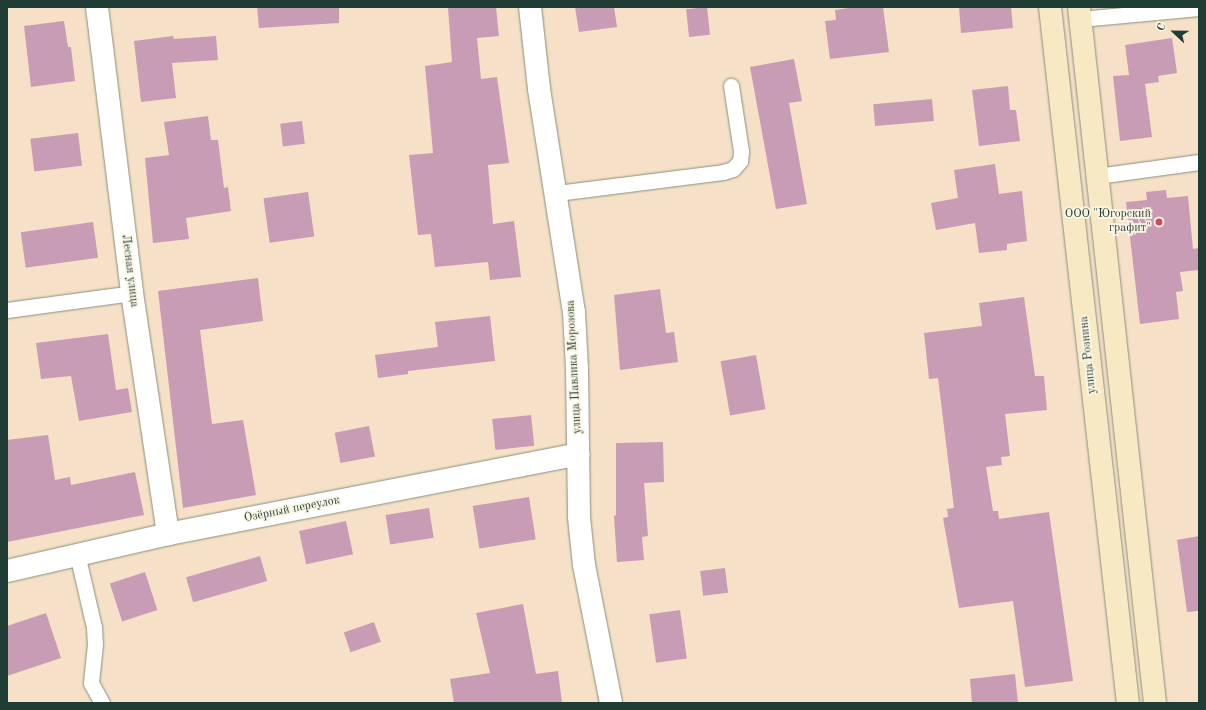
<!DOCTYPE html>
<html>
<head>
<meta charset="utf-8">
<style>
	body { margin:0 }
	#map { position:relative; width:1206px; height:710px; overflow:hidden; background:#f6e1c8; font-family:"Old Standard TT",serif }
	div>[style] { position:absolute }
	.building>* { inset:0; background:#c89cb4; transform-origin:0 0 }
	.roads { filter:drop-shadow(0 0 1px #8a8f7e) drop-shadow(0 0 1px #8a8f7e) }
	.service>* { height:15px; margin:-7.5px; padding:0 7.5px; transform-origin:7.5px; border-radius:7.5px; background:#fff }
	.minor>* { height:22px; margin:-11px; padding:0 11px; transform-origin:11px; border-radius:11px; background:#fff }
	.secondary>* { height:22px; margin:-11px; padding:0 11px; transform-origin:11px; border-radius:11px; background:#f7e9c3 }
	.dots>* { width:11px; height:11px; translate:-50% -50%; box-sizing:border-box; border:2px solid #fcf5e5; border-radius:50% }
	span { translate:-50% -50%; white-space:nowrap; text-align:center; line-height:1.15; -webkit-text-stroke:3.5px #fcf5e5; paint-order:stroke }
	.poi-label { font-size:12px; color:#1f3d34 }
	.right { translate:-100% -50%; text-align:right }
	.street-label { font-size:12px; color:#1f3d34 }
	.frame { position:absolute; inset:0; border:8px solid #1f3d34; pointer-events:none }
	.north { position:absolute; left:1154px; top:12px; width:40px; height:40px; -webkit-text-stroke:3px #fcf5e5; paint-order:stroke; rotate:292deg; font-size:11px; font-weight:700; line-height:16px; text-align:center; color:#1f3d34 }
	.north::after { content:''; display:block; margin:auto; width:14px; height:18px; background:#1f3d34; clip-path:polygon(50% 0,100% 100%,50% 72%,0 100%) }
</style>
</head>
<body>
<div id="map">
	<div class="building">
		<i style="clip-path:polygon(257px 7px,339px 7px,339px 23px,259px 28px)"></i>
		<i style="clip-path:polygon(448px 7px,496px 7px,499px 36px,477px 38px,481px 79px,497px 77px,509px 163px,488px 165px,493px 224px,514px 221px,521px 277px,490px 280px,488px 262px,435px 267px,431px 234px,418px 235px,409px 155px,433px 153px,425px 66px,452px 62px)"></i>
		<i style="clip-path:polygon(575px 7px,614px 7px,617px 27px,579px 32px)"></i>
		<i style="left:707px;top:7px;width:28px;height:21px;rotate:84deg"></i>
		<i style="clip-path:polygon(855px 7px,883px 7px,889px 52px,830px 59px,825px 21px,836px 20px,835px 10px)"></i>
		<i style="clip-path:polygon(959px 7px,1011px 7px,1013px 28px,961px 33px)"></i>
		<i style="clip-path:polygon(64px 21px,68px 47px,71px 47px,75px 81px,31px 87px,24px 26px)"></i>
		<i style="clip-path:polygon(173px 36px,174px 39px,216px 36px,218px 60px,172px 63px,176px 98px,141px 102px,134px 41px)"></i>
		<i style="clip-path:polygon(1172px 38px,1177px 73px,1158px 76px,1159px 82px,1145px 84px,1152px 137px,1120px 141px,1113px 76px,1129px 75px,1125px 45px)"></i>
		<i style="clip-path:polygon(794px 59px,802px 101px,789px 103px,807px 204px,776px 209px,750px 67px)"></i>
		<i style="clip-path:polygon(1008px 86px,1010px 110px,1016px 110px,1020px 141px,979px 146px,972px 90px)"></i>
		<i style="left:932px;top:99px;width:22px;height:59px;rotate:85deg"></i>
		<i style="clip-path:polygon(208px 116px,211px 140px,218px 140px,224px 188px,228px 187px,231px 211px,186px 218px,189px 239px,153px 243px,145px 158px,169px 155px,164px 122px)"></i>
		<i style="left:302px;top:121px;width:23px;height:22px;rotate:83deg"></i>
		<i style="left:78px;top:133px;width:33px;height:48px;rotate:83deg"></i>
		<i style="clip-path:polygon(995px 164px,999px 194px,1022px 191px,1027px 241px,1007px 244px,1007px 250px,979px 253px,975px 223px,936px 230px,931px 203px,958px 198px,954px 170px)"></i>
		<i style="clip-path:polygon(1166px 190px,1167px 198px,1188px 196px,1193px 249px,1199px 248px,1199px 270px,1180px 272px,1183px 291px,1176px 292px,1179px 319px,1140px 324px,1126px 202px,1147px 200px,1146px 192px)"></i>
		<i style="left:308px;top:192px;width:45px;height:45px;rotate:82deg"></i>
		<i style="left:93px;top:222px;width:36px;height:73px;rotate:82deg"></i>
		<i style="clip-path:polygon(258px 278px,263px 321px,200px 330px,212px 424px,243px 420px,256px 495px,183px 508px,158px 291px)"></i>
		<i style="clip-path:polygon(660px 289px,666px 333px,674px 332px,678px 362px,620px 370px,614px 295px)"></i>
		<i style="clip-path:polygon(1024px 297px,1035px 376px,1044px 376px,1047px 410px,1005px 414px,1010px 456px,1001px 457px,1002px 465px,986px 467px,993px 511px,998px 511px,999px 519px,1049px 512px,1073px 681px,1025px 687px,1013px 601px,959px 608px,943px 518px,948px 517px,947px 509px,954px 508px,938px 378px,929px 379px,924px 333px,982px 326px,979px 303px)"></i>
		<i style="clip-path:polygon(490px 316px,495px 361px,408px 371px,408px 374px,378px 378px,375px 355px,438px 347px,435px 322px)"></i>
		<i style="clip-path:polygon(108px 334px,116px 390px,128px 388px,132px 412px,79px 421px,71px 376px,41px 379px,36px 343px)"></i>
		<i style="left:756px;top:355px;width:55px;height:36px;rotate:80deg"></i>
		<i style="left:531px;top:415px;width:31px;height:39px;rotate:84deg"></i>
		<i style="left:369px;top:426px;width:31px;height:35px;rotate:79deg"></i>
		<i style="clip-path:polygon(48px 435px,55px 480px,70px 477px,71px 485px,135px 472px,144px 515px,7px 542px,7px 440px)"></i>
		<i style="clip-path:polygon(663px 442px,664px 482px,644px 483px,648px 536px,642px 537px,644px 560px,617px 562px,614px 516px,616px 515px,616px 443px)"></i>
		<i style="left:529px;top:497px;width:43px;height:57px;rotate:81deg"></i>
		<i style="left:429px;top:508px;width:30px;height:44px;rotate:81deg"></i>
		<i style="left:346px;top:521px;width:34px;height:48px;rotate:78deg"></i>
		<i style="clip-path:polygon(1199px 536px,1199px 611px,1187px 612px,1177px 540px)"></i>
		<i style="left:260px;top:556px;width:26px;height:77px;rotate:74deg"></i>
		<i style="left:725px;top:568px;width:25px;height:25px;rotate:83deg"></i>
		<i style="left:145px;top:572px;width:40px;height:37px;rotate:72deg"></i>
		<i style="clip-path:polygon(523px 604px,536px 674px,558px 671px,562px 703px,454px 703px,450px 679px,490px 673px,476px 613px)"></i>
		<i style="left:680px;top:610px;width:49px;height:31px;rotate:82deg"></i>
		<i style="clip-path:polygon(46px 613px,61px 658px,7px 676px,7px 626px)"></i>
		<i style="left:374px;top:622px;width:21px;height:32px;rotate:71deg"></i>
		<i style="clip-path:polygon(1015px 674px,1018px 703px,972px 703px,970px 679px)"></i>
	</div>
	<div class="roads">
		<div class="service">
			<i style="left:1080px;top:19px;width:120px;rotate:-5.3deg"></i>
			<i style="left:1097px;top:176px;width:103px;rotate:-7.8deg"></i>
			<i style="left:557px;top:193px;width:167px;rotate:-7.2deg"></i>
			<i style="left:723px;top:172px;width:10px;rotate:-17deg"></i>
			<i style="left:733px;top:169px;width:11px;rotate:-49deg"></i>
			<i style="left:740px;top:161px;width:10px;rotate:-84deg"></i>
			<i style="left:741px;top:151px;width:66px;rotate:-98.7deg"></i>
			<i style="left:7px;top:310px;width:126px;rotate:-7.7deg"></i>
			<i style="left:77px;top:554px;width:75px;rotate:76.9deg"></i>
			<i style="left:94px;top:627px;width:17px;rotate:87deg"></i>
			<i style="left:95px;top:644px;width:39px;rotate:96deg"></i>
			<i style="left:91px;top:683px;width:23px;rotate:61deg"></i>
		</div>
		<div class="minor">
			<i style="left:97px;top:7px;width:288px;rotate:83deg"></i>
			<i style="left:132px;top:293px;width:244px;rotate:81.5deg"></i>
			<i style="left:530px;top:7px;width:82px;rotate:83.7deg"></i>
			<i style="left:539px;top:89px;width:226px;rotate:81.1deg"></i>
			<i style="left:574px;top:312px;width:58px;rotate:87deg"></i>
			<i style="left:577px;top:370px;width:147px;rotate:89.2deg"></i>
			<i style="left:579px;top:517px;width:48px;rotate:84.1deg"></i>
			<i style="left:584px;top:565px;width:141px;rotate:78.9deg"></i>
			<i style="left:7px;top:571px;width:165px;rotate:-12.9deg"></i>
			<i style="left:168px;top:534px;width:418px;rotate:-11deg"></i>
		</div>
		<div class="secondary">
			<i style="left:1050px;top:7px;width:700px;rotate:83.61deg"></i>
			<i style="left:1079px;top:7px;width:700px;rotate:83.77deg"></i>
		</div>
	</div>
	<div class="dots">
		<i style="left:1159px;top:222px;background:#d1495b"></i>
	</div>
	<div class="poi-label">
		<span class="right" style="left:1151px;top:222px">ООО "Югорский<br>графит"</span>
	</div>
	<div class="street-label">
		<span style="left:129px;top:271px;rotate:83deg">Лесная улица</span>
		<span style="left:1089px;top:355px;rotate:-96deg">улица Рознина</span>
		<span style="left:575px;top:367px;rotate:-93deg">улица Павлика Морозова</span>
		<span style="left:292px;top:510px;rotate:-11deg">Озёрный переулок</span>
	</div>
	<div class="frame"></div>
	<div class="north">С</div>
</div>
</body>
</html>
